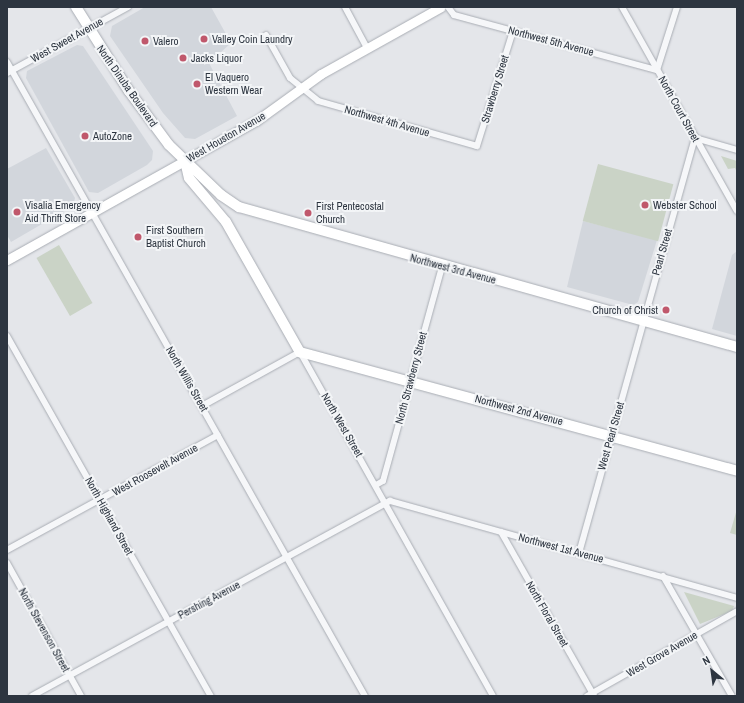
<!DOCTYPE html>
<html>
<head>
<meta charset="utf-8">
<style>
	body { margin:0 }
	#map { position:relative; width:744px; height:703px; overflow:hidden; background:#e4e6ea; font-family:"Archivo Narrow",sans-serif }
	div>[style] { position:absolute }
	.built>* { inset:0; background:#d2d6dc }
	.green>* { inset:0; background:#cad3c6; transform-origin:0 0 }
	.roads { filter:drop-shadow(0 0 1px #a9adb4) drop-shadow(0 0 1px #a9adb4) }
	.minor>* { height:6px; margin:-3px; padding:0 3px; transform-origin:3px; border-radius:3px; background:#f6f7f9 }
	.secondary>* { height:9px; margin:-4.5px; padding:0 4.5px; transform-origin:4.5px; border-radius:4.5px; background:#fff }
	.primary>* { height:10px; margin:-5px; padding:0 5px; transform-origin:5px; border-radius:5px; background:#fff }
	.dots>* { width:11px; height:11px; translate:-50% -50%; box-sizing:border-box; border:2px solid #f3f5f7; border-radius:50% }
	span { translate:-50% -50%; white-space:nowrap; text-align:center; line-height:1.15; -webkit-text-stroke:4px #f3f5f7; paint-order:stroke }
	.poi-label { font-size:11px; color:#2d3540 }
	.left { translate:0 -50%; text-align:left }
	.right { translate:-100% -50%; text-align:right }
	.street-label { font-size:11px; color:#2d3540 }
	.frame { position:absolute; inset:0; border:8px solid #2d3540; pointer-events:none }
	.north { position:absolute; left:692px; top:651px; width:40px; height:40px; -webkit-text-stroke:3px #f3f5f7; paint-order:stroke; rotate:331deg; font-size:11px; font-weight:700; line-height:16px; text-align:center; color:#2d3540 }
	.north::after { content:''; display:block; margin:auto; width:14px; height:18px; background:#2d3540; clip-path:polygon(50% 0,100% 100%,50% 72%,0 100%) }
</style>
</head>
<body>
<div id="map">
	<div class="built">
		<i style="clip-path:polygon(145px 7px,211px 7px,231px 43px,209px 63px,237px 116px,195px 139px,185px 138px,163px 113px,110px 36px,112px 26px)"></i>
		<i style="clip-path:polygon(77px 45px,83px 46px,153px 151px,152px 160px,147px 165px,98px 193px,89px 192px,26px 78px,27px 71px)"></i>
		<i style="clip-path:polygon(46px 148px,75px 198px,73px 206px,11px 242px,7px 235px,7px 169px)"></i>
		<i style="clip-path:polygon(583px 221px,657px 240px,638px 302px,633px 305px,567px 287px)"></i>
		<i style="clip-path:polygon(737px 251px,737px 336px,712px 329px,732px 255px)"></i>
	</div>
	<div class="green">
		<i style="clip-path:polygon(721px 156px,737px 161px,737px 172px,735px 168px,728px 169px)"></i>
		<i style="left:598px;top:164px;width:78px;height:59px;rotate:15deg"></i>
		<i style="left:59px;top:245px;width:67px;height:26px;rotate:60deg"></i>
		<i style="clip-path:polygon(737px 509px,737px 535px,730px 533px)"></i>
		<i style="clip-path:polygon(684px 592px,734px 606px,732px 611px,700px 624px)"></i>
	</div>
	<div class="roads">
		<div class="minor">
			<i style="left:345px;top:7px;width:47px;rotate:61.8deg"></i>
			<i style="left:448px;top:7px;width:10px;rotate:53deg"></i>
			<i style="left:454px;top:15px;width:210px;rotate:15.2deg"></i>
			<i style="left:657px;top:70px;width:66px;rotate:-72.4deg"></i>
			<i style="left:622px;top:7px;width:234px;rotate:60.6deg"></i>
			<i style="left:266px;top:35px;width:49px;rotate:60.8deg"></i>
			<i style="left:290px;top:78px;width:36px;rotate:39deg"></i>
			<i style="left:318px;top:101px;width:165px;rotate:15.8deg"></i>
			<i style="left:477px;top:146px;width:121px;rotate:-72.6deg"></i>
			<i style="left:7px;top:62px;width:728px;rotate:60.55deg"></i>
			<i style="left:7px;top:73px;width:138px;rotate:-28.6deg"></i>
			<i style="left:7px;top:336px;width:414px;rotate:60.5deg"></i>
			<i style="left:202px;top:406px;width:112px;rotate:-28.9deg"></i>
			<i style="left:300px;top:352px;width:394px;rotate:60.7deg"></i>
			<i style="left:376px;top:485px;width:8px;rotate:-30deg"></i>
			<i style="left:383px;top:481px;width:222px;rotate:-74.6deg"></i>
			<i style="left:501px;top:532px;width:189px;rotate:60.4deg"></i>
			<i style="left:7px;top:550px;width:240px;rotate:-28.6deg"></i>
			<i style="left:579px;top:553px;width:431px;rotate:-74.4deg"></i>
			<i style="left:695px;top:138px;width:44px;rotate:15.9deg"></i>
			<i style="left:7px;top:563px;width:152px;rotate:60.9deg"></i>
			<i style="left:663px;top:576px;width:138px;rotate:60.1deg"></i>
			<i style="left:32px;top:696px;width:408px;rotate:-28.6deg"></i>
			<i style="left:390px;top:501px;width:360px;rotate:15.6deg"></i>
			<i style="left:587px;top:696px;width:172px;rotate:-29.5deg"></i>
		</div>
		<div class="secondary">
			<i style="left:7px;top:260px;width:285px;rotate:-29.2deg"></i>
			<i style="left:256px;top:121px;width:80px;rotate:-35.9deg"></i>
			<i style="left:321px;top:74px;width:137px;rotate:-29.2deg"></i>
		</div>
		<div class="primary">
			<i style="left:76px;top:7px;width:99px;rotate:57.8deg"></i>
			<i style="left:129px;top:91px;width:67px;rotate:53.5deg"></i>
			<i style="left:169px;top:145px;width:72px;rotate:43.9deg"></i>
			<i style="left:221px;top:195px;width:22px;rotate:34deg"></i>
			<i style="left:239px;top:207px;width:517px;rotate:15.7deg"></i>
			<i style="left:185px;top:161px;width:17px;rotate:77deg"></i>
			<i style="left:189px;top:178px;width:57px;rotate:49.9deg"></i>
			<i style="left:226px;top:222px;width:150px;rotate:60.4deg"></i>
			<i style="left:300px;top:352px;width:453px;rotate:15.2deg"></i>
		</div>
	</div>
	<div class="dots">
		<i style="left:204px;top:39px;background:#c0586c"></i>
		<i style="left:145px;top:41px;background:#c0586c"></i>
		<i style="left:183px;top:58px;background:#c0586c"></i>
		<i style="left:197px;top:84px;background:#c0586c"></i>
		<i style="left:85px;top:136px;background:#c0586c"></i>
		<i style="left:645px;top:205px;background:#c0586c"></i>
		<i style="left:17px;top:212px;background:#c0586c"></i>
		<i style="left:308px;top:213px;background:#c0586c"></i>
		<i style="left:138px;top:237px;background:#c0586c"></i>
		<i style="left:666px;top:310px;background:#c0586c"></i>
	</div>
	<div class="poi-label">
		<span class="left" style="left:212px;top:39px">Valley Coin Laundry</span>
		<span class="left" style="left:153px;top:41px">Valero</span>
		<span class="left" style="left:191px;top:58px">Jacks Liquor</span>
		<span class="left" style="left:205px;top:84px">El Vaquero<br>Western Wear</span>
		<span class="left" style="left:93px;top:136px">AutoZone</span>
		<span class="left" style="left:653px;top:205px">Webster School</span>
		<span class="left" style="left:25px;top:212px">Visalia Emergency<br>Aid Thrift Store</span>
		<span class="left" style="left:316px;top:213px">First Pentecostal<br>Church</span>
		<span class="left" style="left:146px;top:237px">First Southern<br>Baptist Church</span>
		<span class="right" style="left:658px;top:310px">Church of Christ</span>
	</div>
	<div class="street-label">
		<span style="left:67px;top:40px;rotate:-29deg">West Sweet Avenue</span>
		<span style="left:551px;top:41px;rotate:15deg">Northwest 5th Avenue</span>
		<span style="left:127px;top:86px;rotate:55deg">North Dinuba Boulevard</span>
		<span style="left:495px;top:89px;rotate:-73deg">Strawberry Street</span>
		<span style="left:679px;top:109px;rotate:61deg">North Court Street</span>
		<span style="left:387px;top:121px;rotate:16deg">Northwest 4th Avenue</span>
		<span style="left:226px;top:137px;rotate:-30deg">West Houston Avenue</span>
		<span style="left:662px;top:252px;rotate:-74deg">Pearl Street</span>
		<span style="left:453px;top:269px;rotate:15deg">Northwest 3rd Avenue</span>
		<span style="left:411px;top:378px;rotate:-75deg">North Strawberry Street</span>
		<span style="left:187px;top:379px;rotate:60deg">North Willis Street</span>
		<span style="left:519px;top:410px;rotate:15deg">Northwest 2nd Avenue</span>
		<span style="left:342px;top:425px;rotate:60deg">North West Street</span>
		<span style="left:611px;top:436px;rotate:-74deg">West Pearl Street</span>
		<span style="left:155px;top:470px;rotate:-29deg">West Roosevelt Avenue</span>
		<span style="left:109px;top:516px;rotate:61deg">North Highland Street</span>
		<span style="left:561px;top:548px;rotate:15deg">Northwest 1st Avenue</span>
		<span style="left:209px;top:600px;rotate:-28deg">Pershing Avenue</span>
		<span style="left:547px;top:614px;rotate:60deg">North Floral Street</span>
		<span style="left:44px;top:630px;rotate:61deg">North Stevenson Street</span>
		<span style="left:662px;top:654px;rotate:-30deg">West Grove Avenue</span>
	</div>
	<div class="frame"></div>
	<div class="north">N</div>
</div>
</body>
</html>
